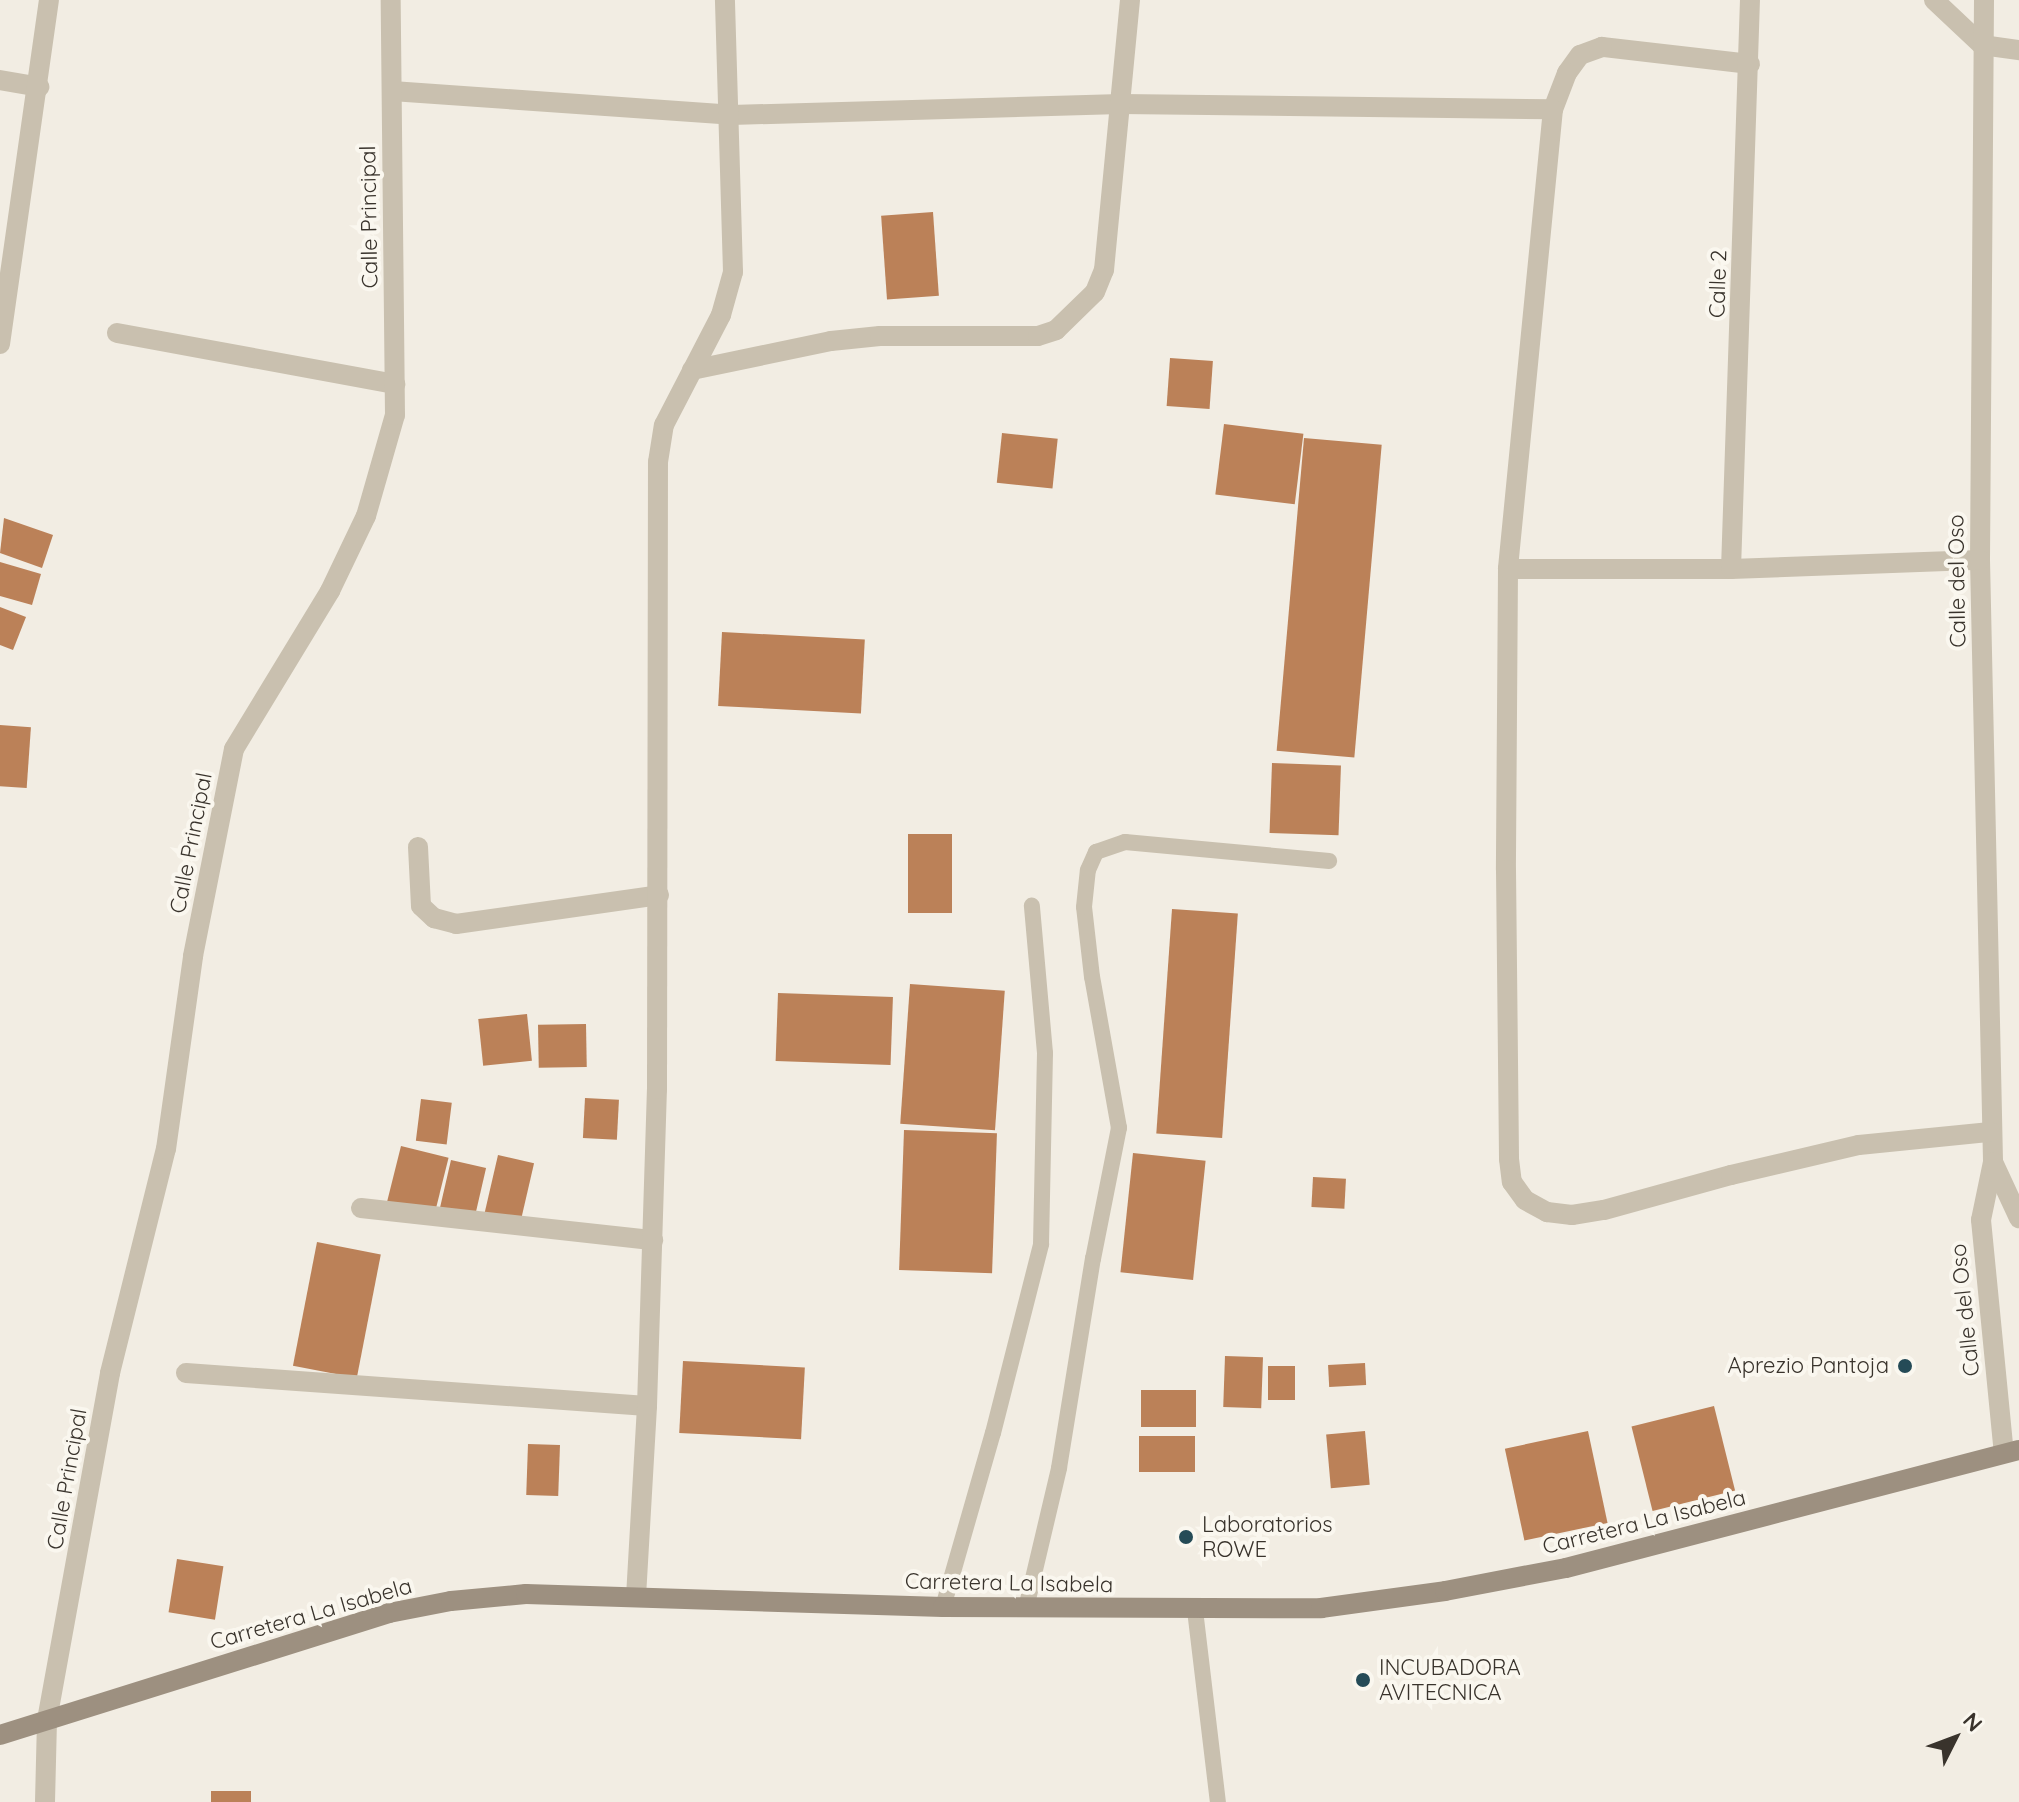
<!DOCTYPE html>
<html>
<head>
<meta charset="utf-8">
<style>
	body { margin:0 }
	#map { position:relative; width:2019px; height:1802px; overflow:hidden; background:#f2ede3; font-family:Quicksand,sans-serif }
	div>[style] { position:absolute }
	.building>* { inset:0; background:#bb8158; transform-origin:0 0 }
	.service>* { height:16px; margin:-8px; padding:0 8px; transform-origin:8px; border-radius:8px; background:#c9c0af }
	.minor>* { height:20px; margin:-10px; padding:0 10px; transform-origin:10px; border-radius:10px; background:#c9c0af }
	.secondary>* { height:20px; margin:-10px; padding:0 10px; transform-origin:10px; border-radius:10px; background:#9d9080 }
	.dots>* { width:22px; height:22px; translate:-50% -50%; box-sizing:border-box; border:4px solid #faf7ef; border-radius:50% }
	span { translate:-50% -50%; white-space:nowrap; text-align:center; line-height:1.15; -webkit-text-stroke:8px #faf7ef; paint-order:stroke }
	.street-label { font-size:22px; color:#39332c }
	.poi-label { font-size:22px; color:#39332c }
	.right { translate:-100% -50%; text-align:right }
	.left { translate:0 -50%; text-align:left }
	.north { position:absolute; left:1915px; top:1698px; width:80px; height:80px; -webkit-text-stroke:6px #faf7ef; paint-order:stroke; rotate:48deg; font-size:22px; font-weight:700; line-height:32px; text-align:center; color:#39332c }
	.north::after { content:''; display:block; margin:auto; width:28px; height:36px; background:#39332c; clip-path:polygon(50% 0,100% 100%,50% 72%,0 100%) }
</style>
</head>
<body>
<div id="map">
	<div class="building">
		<i style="left:933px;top:212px;width:84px;height:52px;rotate:86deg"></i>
		<i style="left:1170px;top:358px;width:43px;height:48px;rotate:4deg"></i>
		<i style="left:1224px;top:424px;width:80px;height:71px;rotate:7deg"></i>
		<i style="left:1002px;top:433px;width:56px;height:50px;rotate:6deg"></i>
		<i style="left:1304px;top:438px;width:78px;height:314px;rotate:5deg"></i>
		<i style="clip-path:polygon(4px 518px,53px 535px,42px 568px,0 553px)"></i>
		<i style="clip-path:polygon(0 562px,41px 574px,32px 605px,0 596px)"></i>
		<i style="clip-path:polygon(0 607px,26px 617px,13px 650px,0 645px)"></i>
		<i style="left:722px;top:632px;width:143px;height:74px;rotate:3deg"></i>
		<i style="left:0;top:725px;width:31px;height:61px;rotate:4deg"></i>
		<i style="left:1272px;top:763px;width:69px;height:70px;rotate:2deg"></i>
		<i style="left:908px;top:834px;width:44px;height:79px"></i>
		<i style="left:1172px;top:909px;width:66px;height:225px;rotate:4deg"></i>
		<i style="left:910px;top:984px;width:95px;height:140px;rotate:4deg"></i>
		<i style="left:778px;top:993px;width:115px;height:68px;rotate:2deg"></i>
		<i style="left:527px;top:1014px;width:47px;height:49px;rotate:84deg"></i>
		<i style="left:586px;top:1024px;width:43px;height:48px;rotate:89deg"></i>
		<i style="left:585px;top:1098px;width:34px;height:40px;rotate:3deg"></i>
		<i style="left:421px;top:1099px;width:31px;height:42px;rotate:7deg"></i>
		<i style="left:904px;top:1130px;width:93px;height:140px;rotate:2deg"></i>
		<i style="left:401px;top:1146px;width:49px;height:57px;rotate:14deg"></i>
		<i style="left:1133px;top:1153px;width:73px;height:120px;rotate:6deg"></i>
		<i style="left:498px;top:1155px;width:37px;height:59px;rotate:13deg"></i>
		<i style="left:451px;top:1160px;width:36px;height:50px;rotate:13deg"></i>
		<i style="left:1313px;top:1177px;width:33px;height:30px;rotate:3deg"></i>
		<i style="left:317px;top:1242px;width:65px;height:126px;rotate:11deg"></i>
		<i style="left:1225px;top:1356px;width:38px;height:51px;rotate:2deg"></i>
		<i style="left:683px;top:1361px;width:122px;height:72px;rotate:3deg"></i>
		<i style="left:1365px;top:1363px;width:22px;height:37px;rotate:87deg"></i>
		<i style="left:1295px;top:1366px;width:34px;height:27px;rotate:90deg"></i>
		<i style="left:1141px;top:1390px;width:55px;height:37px"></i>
		<i style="left:1714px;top:1406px;width:87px;height:85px;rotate:76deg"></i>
		<i style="left:1365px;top:1431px;width:54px;height:39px;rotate:85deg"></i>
		<i style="left:1588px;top:1431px;width:94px;height:85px;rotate:78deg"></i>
		<i style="left:1139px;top:1436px;width:56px;height:36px"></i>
		<i style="left:528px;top:1444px;width:32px;height:51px;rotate:2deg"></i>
		<i style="left:177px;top:1559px;width:47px;height:54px;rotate:9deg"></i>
		<i style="left:211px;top:1791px;width:40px;height:11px"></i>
	</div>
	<div class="service">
		<i style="left:943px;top:1607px;width:181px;rotate:-74deg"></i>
		<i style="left:993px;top:1433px;width:195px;rotate:-75.7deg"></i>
		<i style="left:1041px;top:1244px;width:191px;rotate:-88.8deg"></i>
		<i style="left:1045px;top:1053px;width:148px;rotate:-95.1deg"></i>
		<i style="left:1026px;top:1608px;width:144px;rotate:-76.7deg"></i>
		<i style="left:1059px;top:1468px;width:212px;rotate:-80.8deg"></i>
		<i style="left:1093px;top:1259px;width:134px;rotate:-78.8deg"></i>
		<i style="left:1119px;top:1128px;width:153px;rotate:-100.1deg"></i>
		<i style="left:1092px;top:977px;width:70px;rotate:-96.5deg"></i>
		<i style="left:1084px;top:907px;width:37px;rotate:-84deg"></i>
		<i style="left:1088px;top:870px;width:20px;rotate:-66deg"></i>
		<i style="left:1096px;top:852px;width:31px;rotate:-19deg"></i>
		<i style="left:1125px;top:842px;width:205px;rotate:5.3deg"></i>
		<i style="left:1195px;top:1610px;width:193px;rotate:83.2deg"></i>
	</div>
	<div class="minor">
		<i style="left:1934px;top:0;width:66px;rotate:43.2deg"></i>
		<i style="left:1982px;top:45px;width:37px;rotate:8deg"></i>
		<i style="left:1984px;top:0;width:560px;rotate:90.41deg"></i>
		<i style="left:1980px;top:560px;width:602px;rotate:88.76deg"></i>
		<i style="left:1993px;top:1162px;width:59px;rotate:101.7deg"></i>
		<i style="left:1981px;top:1220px;width:234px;rotate:84.4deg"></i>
		<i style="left:1750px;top:64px;width:149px;rotate:-173.4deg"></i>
		<i style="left:1602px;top:47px;width:23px;rotate:160deg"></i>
		<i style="left:1580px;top:55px;width:22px;rotate:126deg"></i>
		<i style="left:1567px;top:73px;width:39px;rotate:111deg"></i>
		<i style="left:1553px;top:109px;width:462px;rotate:95.6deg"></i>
		<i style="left:1508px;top:569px;width:301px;rotate:90.4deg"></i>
		<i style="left:1506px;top:870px;width:289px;rotate:89.4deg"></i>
		<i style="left:1509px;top:1159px;width:23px;rotate:83deg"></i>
		<i style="left:1512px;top:1182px;width:22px;rotate:54deg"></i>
		<i style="left:1525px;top:1200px;width:25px;rotate:29deg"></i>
		<i style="left:1547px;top:1212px;width:25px;rotate:7deg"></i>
		<i style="left:1572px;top:1215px;width:32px;rotate:-9deg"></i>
		<i style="left:1604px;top:1210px;width:132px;rotate:-15.4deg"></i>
		<i style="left:1731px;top:1175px;width:131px;rotate:-13.2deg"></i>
		<i style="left:1859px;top:1145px;width:132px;rotate:-5.7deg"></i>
		<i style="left:0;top:80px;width:40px;rotate:10deg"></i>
		<i style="left:392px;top:91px;width:340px;rotate:4deg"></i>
		<i style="left:731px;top:115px;width:390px;rotate:-1.6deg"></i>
		<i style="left:1121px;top:104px;width:432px;rotate:0.7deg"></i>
		<i style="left:117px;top:333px;width:283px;rotate:10.4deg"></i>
		<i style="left:0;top:344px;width:347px;rotate:-81.9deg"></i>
		<i style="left:692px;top:370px;width:142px;rotate:-11.8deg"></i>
		<i style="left:831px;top:341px;width:49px;rotate:-5.8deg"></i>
		<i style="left:880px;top:336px;width:158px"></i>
		<i style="left:1038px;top:336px;width:19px;rotate:-18deg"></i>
		<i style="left:1056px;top:330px;width:54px;rotate:-44.3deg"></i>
		<i style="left:1095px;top:292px;width:24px;rotate:-68deg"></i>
		<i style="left:1104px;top:270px;width:271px;rotate:-84.5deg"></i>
		<i style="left:1508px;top:569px;width:223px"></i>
		<i style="left:1731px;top:569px;width:249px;rotate:-2.1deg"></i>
		<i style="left:1731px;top:569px;width:569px;rotate:-88.09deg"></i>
		<i style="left:418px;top:847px;width:59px;rotate:87.1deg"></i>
		<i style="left:421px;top:906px;width:18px;rotate:43deg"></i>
		<i style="left:434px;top:918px;width:23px;rotate:15deg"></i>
		<i style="left:456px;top:924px;width:205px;rotate:-8.1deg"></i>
		<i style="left:1993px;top:1162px;width:62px;rotate:65.1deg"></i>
		<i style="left:361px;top:1208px;width:294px;rotate:6.3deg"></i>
		<i style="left:186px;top:1373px;width:462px;rotate:4.1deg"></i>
		<i style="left:636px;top:1597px;width:191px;rotate:-86.7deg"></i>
		<i style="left:647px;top:1406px;width:317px;rotate:-88.2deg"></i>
		<i style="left:657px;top:1089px;width:627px;rotate:-89.91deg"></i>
		<i style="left:658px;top:462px;width:37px;rotate:-81deg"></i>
		<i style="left:664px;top:425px;width:124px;rotate:-62.6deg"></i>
		<i style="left:721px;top:315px;width:45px;rotate:-74.4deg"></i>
		<i style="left:733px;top:272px;width:272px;rotate:-91.7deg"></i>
		<i style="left:45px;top:1802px;width:82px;rotate:-88.6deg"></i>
		<i style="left:47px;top:1720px;width:353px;rotate:-79.7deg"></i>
		<i style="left:110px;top:1373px;width:231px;rotate:-76deg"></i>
		<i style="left:166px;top:1149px;width:195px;rotate:-82deg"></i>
		<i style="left:193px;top:956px;width:211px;rotate:-78.8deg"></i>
		<i style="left:234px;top:749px;width:185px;rotate:-58.7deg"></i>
		<i style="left:330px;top:591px;width:83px;rotate:-64.4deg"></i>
		<i style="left:366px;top:516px;width:105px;rotate:-74deg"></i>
		<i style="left:395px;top:415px;width:415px;rotate:-90.6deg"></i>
	</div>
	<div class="secondary">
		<i style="left:0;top:1735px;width:408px;rotate:-17.4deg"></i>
		<i style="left:389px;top:1613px;width:63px;rotate:-11deg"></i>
		<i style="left:451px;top:1601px;width:75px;rotate:-5.3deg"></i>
		<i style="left:526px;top:1594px;width:417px;rotate:1.8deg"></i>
		<i style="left:943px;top:1607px;width:378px;rotate:0.2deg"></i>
		<i style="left:1321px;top:1608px;width:125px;rotate:-7.8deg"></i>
		<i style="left:1445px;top:1591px;width:123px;rotate:-10.8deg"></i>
		<i style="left:1566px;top:1568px;width:468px;rotate:-14.6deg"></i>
	</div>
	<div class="dots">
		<i style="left:1905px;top:1366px;background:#254b57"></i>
		<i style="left:1186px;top:1537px;background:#254b57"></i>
		<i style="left:1363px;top:1680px;background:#254b57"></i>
	</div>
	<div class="street-label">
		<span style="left:369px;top:217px;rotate:-91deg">Calle Principal</span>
		<span style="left:1718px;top:284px;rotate:-88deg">Calle 2</span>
		<span style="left:1957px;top:581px;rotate:-91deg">Calle del Oso</span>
		<span style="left:191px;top:843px;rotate:-79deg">Calle Principal</span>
		<span style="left:1965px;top:1310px;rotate:-96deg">Calle del Oso</span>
		<span style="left:67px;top:1479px;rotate:-80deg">Calle Principal</span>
		<span style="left:1644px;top:1522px;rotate:-14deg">Carretera La Isabela</span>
		<span style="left:1009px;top:1583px;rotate:1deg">Carretera La Isabela</span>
		<span style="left:311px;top:1614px;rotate:-16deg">Carretera La Isabela</span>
	</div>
	<div class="poi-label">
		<span class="right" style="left:1889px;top:1366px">Aprezio Pantoja</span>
		<span class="left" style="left:1202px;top:1537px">Laboratorios<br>ROWE</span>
		<span class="left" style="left:1379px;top:1680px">INCUBADORA<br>AVITECNICA</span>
	</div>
	<div class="north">N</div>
</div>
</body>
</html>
